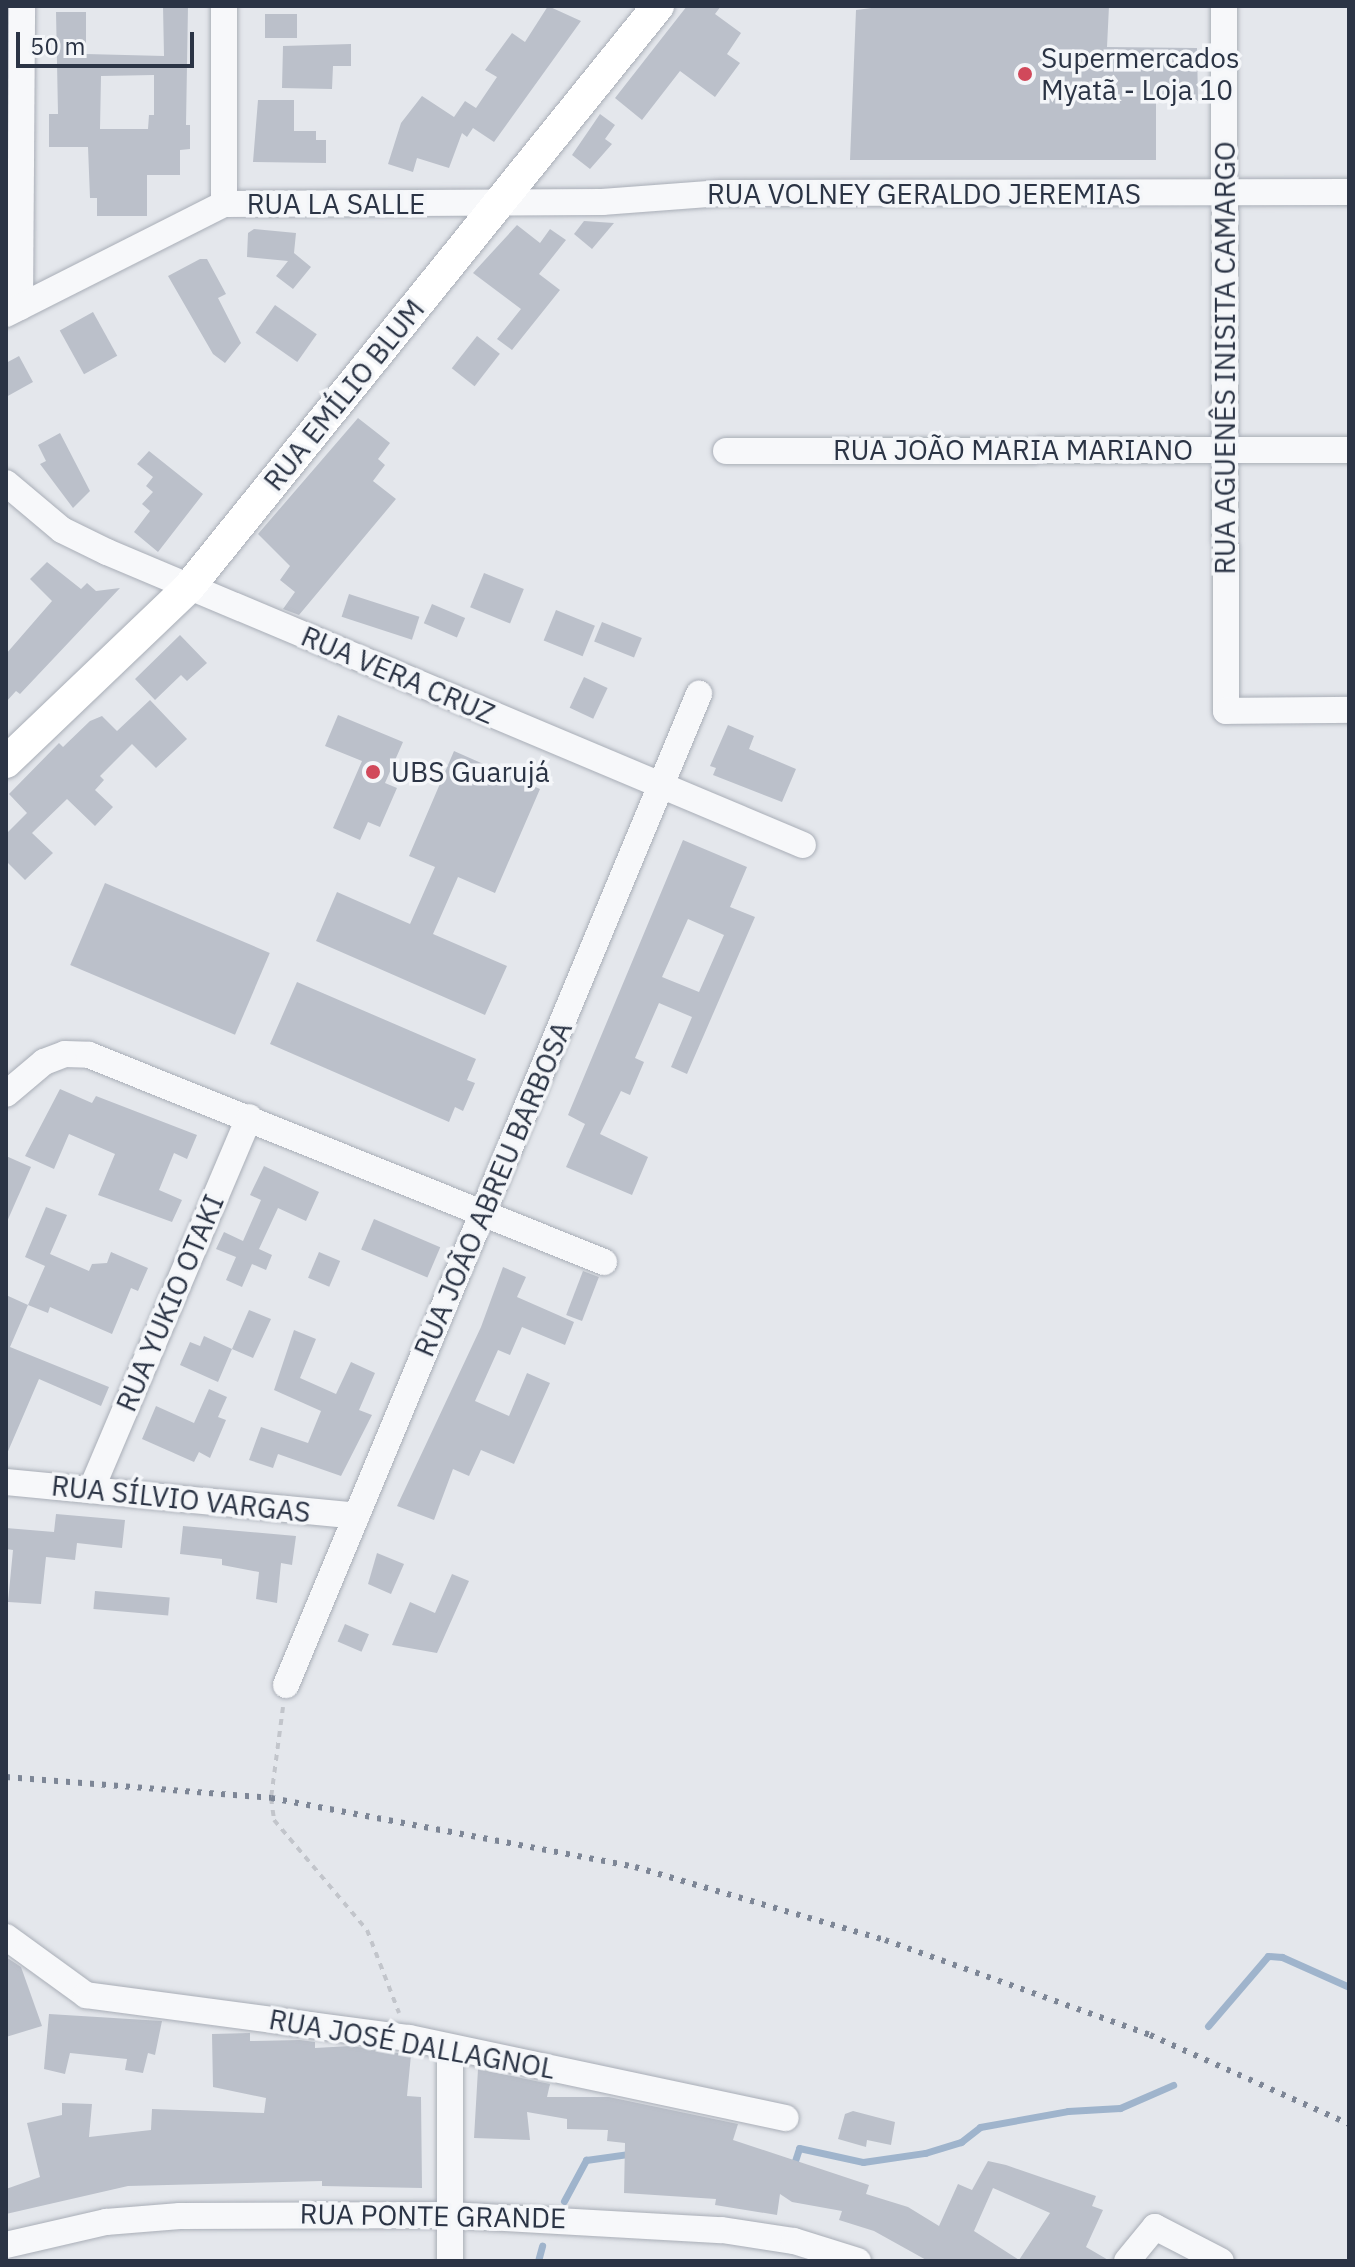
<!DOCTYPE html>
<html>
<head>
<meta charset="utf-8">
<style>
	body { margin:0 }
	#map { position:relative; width:1355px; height:2267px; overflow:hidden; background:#e4e7ec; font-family:"IBM Plex Sans",sans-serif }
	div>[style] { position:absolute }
	.stream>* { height:7px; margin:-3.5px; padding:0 3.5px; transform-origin:3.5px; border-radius:3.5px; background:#9fb4cc }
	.building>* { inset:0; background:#bbc0ca; transform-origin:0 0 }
	.path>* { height:4px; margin-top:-2px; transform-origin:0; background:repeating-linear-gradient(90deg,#c2c5cb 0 6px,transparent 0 12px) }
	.roads { filter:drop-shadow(0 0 2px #a9aeb7) drop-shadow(0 0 2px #a9aeb7) }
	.minor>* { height:26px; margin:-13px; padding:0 13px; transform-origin:13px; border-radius:13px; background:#f7f8fa }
	.major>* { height:32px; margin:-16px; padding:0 16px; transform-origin:16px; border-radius:16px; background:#fff }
	.rail>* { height:6px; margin-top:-3px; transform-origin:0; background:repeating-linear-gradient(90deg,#7d8696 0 4px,transparent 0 12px) }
	.dots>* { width:22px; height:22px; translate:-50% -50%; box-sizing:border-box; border:4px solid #f4f6f9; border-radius:50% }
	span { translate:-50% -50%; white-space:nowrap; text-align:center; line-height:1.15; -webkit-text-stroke:7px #f4f6f9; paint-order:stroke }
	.poi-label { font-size:28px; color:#2b3445 }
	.left { translate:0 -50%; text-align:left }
	.street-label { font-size:28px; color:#2b3445 }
	.frame { position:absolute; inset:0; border:8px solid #2b3445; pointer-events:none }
	.scale { position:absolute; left:16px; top:32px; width:178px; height:36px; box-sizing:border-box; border:4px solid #2b3445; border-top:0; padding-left:10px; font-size:24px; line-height:28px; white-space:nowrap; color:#2b3445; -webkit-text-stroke:6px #f4f6f9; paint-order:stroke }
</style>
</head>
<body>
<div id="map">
	<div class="stream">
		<i style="left:1208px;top:2026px;width:92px;rotate:-49.4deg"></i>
		<i style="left:1268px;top:1956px;width:14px;rotate:4deg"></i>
		<i style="left:1282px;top:1957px;width:73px;rotate:24.1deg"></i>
		<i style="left:793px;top:2167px;width:20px;rotate:-72deg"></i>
		<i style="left:799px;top:2148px;width:66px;rotate:12.3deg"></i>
		<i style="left:863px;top:2162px;width:63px;rotate:-8.3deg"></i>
		<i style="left:925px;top:2153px;width:38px;rotate:-17deg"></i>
		<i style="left:961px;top:2142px;width:24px;rotate:-38deg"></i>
		<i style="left:980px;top:2127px;width:89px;rotate:-10.3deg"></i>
		<i style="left:1068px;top:2111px;width:52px;rotate:-3.3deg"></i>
		<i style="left:1120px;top:2108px;width:58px;rotate:-23.5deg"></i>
		<i style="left:564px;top:2201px;width:47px;rotate:-61.8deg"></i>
		<i style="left:586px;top:2160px;width:49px;rotate:-8.1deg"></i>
		<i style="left:538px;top:2261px;width:16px;rotate:-75deg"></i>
	</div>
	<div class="building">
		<i style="clip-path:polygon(evenodd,163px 6px,188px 6px,186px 125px,190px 125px,190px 149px,180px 150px,180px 175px,147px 175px,147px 216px,97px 216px,97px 198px,90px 198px,88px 147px,49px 147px,49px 114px,58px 114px,56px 12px,86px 12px,86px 54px,164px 56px,163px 6px,154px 75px,154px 115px,149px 115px,148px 129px,100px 129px,101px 76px,154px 75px)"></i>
		<i style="clip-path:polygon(548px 6px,581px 21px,494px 142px,473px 128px,467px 137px,462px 133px,449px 168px,417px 158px,413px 172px,388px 164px,401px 123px,422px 96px,454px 117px,465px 101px,476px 108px,497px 77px,485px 70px,512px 33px,525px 42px)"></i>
		<i style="clip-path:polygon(687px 6px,721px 6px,715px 14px,741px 33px,727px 54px,740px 63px,715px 97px,680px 71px,642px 120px,615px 98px)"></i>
		<i style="clip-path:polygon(887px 6px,1109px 6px,1107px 47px,1197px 48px,1198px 101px,1156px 99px,1156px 160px,850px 160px,856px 10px)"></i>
		<i style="left:265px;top:14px;width:32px;height:24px"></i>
		<i style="clip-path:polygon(351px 44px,351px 66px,333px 66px,332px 89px,282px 88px,283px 46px)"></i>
		<i style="clip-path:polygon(258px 100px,294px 100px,294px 131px,316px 131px,316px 140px,326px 140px,326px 163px,253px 162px)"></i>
		<i style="clip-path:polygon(600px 114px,615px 125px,605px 139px,612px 144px,590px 169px,572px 155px)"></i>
		<i style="clip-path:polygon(584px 221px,614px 223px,592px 249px,574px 234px)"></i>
		<i style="clip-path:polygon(517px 225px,540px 243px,550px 229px,566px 240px,539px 274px,560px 290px,512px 350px,497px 339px,521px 309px,473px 273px)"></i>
		<i style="clip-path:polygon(254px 229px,296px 233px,294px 253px,311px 267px,293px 289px,276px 276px,288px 261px,247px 257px,248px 233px)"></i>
		<i style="clip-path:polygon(200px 259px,207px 259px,226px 294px,218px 298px,241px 343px,225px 363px,213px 354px,168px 276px)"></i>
		<i style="left:275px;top:305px;width:51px;height:34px;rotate:35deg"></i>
		<i style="left:93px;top:312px;width:50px;height:38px;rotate:61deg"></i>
		<i style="left:477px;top:336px;width:29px;height:41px;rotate:38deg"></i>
		<i style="clip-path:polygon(19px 356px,33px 382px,6px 397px,6px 363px)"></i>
		<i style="clip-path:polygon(358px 418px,390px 443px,378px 459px,385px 465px,373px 481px,396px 499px,299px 615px,283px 609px,295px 592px,280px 580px,290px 566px,258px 534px)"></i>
		<i style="clip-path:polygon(60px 433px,90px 491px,73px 508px,40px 464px,46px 461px,38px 445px)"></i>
		<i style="clip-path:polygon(149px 451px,203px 494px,158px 552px,134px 532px,150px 511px,142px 504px,153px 492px,146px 486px,153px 477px,137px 464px)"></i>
		<i style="clip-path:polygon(47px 562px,81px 589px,87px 583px,96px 591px,120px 588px,20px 694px,16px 691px,6px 702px,6px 654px,52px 601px,30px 579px)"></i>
		<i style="left:484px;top:573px;width:43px;height:37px;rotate:22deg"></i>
		<i style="left:349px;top:594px;width:74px;height:24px;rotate:18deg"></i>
		<i style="left:432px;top:604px;width:36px;height:21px;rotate:23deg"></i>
		<i style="left:556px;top:610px;width:42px;height:33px;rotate:22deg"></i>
		<i style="left:602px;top:622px;width:43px;height:21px;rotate:22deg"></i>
		<i style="clip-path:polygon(180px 635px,207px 663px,187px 681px,181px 675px,155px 700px,135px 679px)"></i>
		<i style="left:584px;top:677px;width:26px;height:34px;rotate:25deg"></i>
		<i style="clip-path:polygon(150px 700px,187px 739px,156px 768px,132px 744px,100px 776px,104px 780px,95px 790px,113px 807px,95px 826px,67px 799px,32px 833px,53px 853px,25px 880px,6px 861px,6px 834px,27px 813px,9px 794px,59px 743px,63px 747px,90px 721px,102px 716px,117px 731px)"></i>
		<i style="clip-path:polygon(338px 715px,403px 742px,385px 783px,397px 788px,380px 827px,368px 822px,360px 840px,333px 828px,362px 761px,325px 746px)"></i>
		<i style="clip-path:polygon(728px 725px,754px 736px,749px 749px,796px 769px,782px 802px,713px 775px,716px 768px,710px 766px)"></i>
		<i style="clip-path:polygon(454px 751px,540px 789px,495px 893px,458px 877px,433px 934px,507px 966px,485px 1015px,316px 941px,337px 892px,410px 924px,435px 867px,409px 856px)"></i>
		<i style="clip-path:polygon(evenodd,683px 840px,747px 867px,730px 907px,755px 917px,687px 1074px,671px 1067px,692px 1017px,659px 1003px,635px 1058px,644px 1062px,630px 1095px,621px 1091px,600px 1134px,648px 1157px,632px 1195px,566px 1167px,585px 1124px,568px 1115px,683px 840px,688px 919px,724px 935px,699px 992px,662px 977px,688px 919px)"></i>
		<i style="left:105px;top:883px;width:179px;height:89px;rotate:23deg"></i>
		<i style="clip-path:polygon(297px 982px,476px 1059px,467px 1080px,475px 1083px,463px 1111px,455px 1107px,449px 1122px,270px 1044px)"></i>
		<i style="clip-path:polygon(60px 1089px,92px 1103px,96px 1096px,197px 1135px,187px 1159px,174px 1153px,159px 1190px,182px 1200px,172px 1222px,98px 1195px,115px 1154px,69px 1134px,54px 1169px,25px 1156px)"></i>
		<i style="clip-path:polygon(6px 1156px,31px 1167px,6px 1224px)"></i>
		<i style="clip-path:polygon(264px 1166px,319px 1192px,306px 1221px,278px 1208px,259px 1249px,272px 1255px,266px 1270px,252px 1264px,242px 1287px,226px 1280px,236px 1257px,216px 1249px,224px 1232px,243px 1241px,261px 1200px,250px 1195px)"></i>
		<i style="clip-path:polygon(46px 1207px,67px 1215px,50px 1254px,89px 1271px,92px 1264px,107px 1263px,111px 1252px,148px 1268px,138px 1291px,131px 1288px,112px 1334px,50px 1307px,48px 1313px,28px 1305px,45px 1266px,25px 1257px)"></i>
		<i style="left:374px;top:1219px;width:72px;height:33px;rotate:23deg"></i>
		<i style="left:319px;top:1252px;width:23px;height:28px;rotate:23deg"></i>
		<i style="clip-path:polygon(503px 1267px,526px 1277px,517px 1297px,574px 1322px,565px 1345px,522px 1327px,510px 1355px,498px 1350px,475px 1401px,509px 1416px,527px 1373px,550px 1383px,514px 1464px,481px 1450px,469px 1476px,453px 1469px,434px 1520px,397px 1506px,481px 1327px)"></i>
		<i style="left:583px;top:1271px;width:17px;height:47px;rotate:21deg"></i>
		<i style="clip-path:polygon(6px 1295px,28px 1305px,10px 1347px,109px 1387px,101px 1406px,39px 1379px,6px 1456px)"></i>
		<i style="clip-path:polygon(249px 1310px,271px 1319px,253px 1358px,232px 1349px,218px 1382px,180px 1365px,190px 1342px,200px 1346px,204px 1336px,232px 1349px)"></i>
		<i style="clip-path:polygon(294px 1330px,316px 1339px,300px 1378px,336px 1394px,351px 1362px,375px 1373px,359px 1410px,372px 1415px,341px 1476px,278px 1454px,273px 1468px,249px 1460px,261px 1427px,308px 1443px,321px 1411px,274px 1390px)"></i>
		<i style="clip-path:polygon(209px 1389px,227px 1397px,218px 1417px,226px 1420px,210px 1458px,199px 1452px,194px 1462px,142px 1439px,156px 1406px,194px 1423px)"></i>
		<i style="clip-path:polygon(56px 1514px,125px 1520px,122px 1548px,77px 1543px,75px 1560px,46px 1557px,41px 1604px,8px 1602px,13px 1550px,6px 1549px,6px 1528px,54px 1532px)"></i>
		<i style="clip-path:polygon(183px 1526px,296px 1536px,292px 1565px,281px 1563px,277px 1603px,256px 1599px,259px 1572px,222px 1565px,222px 1559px,180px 1554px)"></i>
		<i style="clip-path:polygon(377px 1553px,404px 1564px,391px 1594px,368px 1584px)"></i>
		<i style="clip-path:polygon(452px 1574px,469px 1581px,437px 1653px,392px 1645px,410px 1602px,435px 1613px)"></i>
		<i style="left:95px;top:1591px;width:75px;height:18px;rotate:5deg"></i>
		<i style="left:345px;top:1624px;width:26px;height:19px;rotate:23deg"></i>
		<i style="clip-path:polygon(6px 1957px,21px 1967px,42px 2026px,6px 2037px)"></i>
		<i style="clip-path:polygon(49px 2014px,162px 2021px,155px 2055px,148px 2053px,143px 2073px,125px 2070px,127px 2059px,70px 2053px,65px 2074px,44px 2069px)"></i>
		<i style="clip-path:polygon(250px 2033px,250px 2041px,300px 2040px,315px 2042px,315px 2048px,351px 2046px,411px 2055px,407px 2096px,421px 2097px,422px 2188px,322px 2186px,322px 2181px,128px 2186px,6px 2214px,6px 2189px,40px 2177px,27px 2123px,62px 2115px,62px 2103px,92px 2104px,89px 2137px,151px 2130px,152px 2109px,264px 2113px,266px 2098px,213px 2087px,212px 2034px)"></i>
		<i style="clip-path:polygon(evenodd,478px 2069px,550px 2084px,547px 2097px,609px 2097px,738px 2124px,733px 2140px,869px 2185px,866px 2194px,908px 2207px,939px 2226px,958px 2184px,972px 2190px,988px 2161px,1006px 2165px,1096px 2196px,1092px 2206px,1103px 2210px,1086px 2247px,1110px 2261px,928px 2261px,874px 2231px,839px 2220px,842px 2211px,792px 2202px,780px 2194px,777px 2215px,715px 2205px,716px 2199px,624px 2193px,625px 2143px,607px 2141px,608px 2130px,567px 2129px,567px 2119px,527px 2112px,530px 2140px,474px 2138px,478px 2069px,993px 2188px,1050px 2213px,1019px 2260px,974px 2231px,993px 2188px)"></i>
		<i style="clip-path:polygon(853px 2111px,895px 2122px,891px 2145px,867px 2140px,866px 2147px,838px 2139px,845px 2114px)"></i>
	</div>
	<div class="path">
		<i style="left:283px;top:1707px;width:92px;rotate:97.5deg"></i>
		<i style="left:271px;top:1798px;width:22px;rotate:82deg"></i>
		<i style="left:274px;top:1820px;width:144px;rotate:49.8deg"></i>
		<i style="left:367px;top:1930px;width:89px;rotate:68.9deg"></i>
	</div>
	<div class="roads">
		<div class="minor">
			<i style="left:224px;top:6px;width:198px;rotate:90deg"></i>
			<i style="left:1224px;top:6px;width:705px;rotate:89.84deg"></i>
			<i style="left:1226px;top:711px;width:123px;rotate:-0.5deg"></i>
			<i style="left:20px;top:307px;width:301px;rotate:-89.6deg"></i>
			<i style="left:6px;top:314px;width:244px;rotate:-26.8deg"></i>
			<i style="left:224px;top:204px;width:378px;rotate:-0.3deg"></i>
			<i style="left:602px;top:202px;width:120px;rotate:-4.3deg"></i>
			<i style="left:722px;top:193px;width:627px;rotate:-0.09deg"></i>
			<i style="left:726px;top:451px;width:623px;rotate:-0.09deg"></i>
			<i style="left:6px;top:483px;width:73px;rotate:40deg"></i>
			<i style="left:62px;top:530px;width:50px;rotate:26.1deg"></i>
			<i style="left:107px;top:552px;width:755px;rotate:22.83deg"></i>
			<i style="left:6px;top:1094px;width:50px;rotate:-40.1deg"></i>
			<i style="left:44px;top:1062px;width:22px;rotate:-21deg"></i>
			<i style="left:65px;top:1054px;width:24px;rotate:2deg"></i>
			<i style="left:89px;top:1055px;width:555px;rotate:21.9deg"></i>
			<i style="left:6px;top:1482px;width:352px;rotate:5.5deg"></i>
			<i style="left:91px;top:1490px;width:405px;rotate:-67deg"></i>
			<i style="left:286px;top:1685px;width:1074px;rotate:-67.38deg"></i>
			<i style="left:6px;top:1937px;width:99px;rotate:35.9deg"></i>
			<i style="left:86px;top:1995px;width:326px;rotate:7.6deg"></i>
			<i style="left:409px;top:2038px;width:385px;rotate:12deg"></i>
			<i style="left:6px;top:2245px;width:103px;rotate:-13deg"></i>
			<i style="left:106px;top:2222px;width:74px;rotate:-4.6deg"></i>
			<i style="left:180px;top:2216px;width:270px;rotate:-0.2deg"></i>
			<i style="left:450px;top:2215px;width:272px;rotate:3.2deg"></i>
			<i style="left:722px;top:2230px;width:73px;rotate:8.7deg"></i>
			<i style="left:794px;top:2241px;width:67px;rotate:17.4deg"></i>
			<i style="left:450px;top:2261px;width:213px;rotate:-90deg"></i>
			<i style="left:1127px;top:2261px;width:44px;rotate:-50.5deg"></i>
			<i style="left:1155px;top:2227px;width:74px;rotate:27.3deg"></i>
		</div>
		<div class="major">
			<i style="left:6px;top:762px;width:253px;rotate:-43.7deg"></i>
			<i style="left:189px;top:587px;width:747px;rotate:-51.09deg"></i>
		</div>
	</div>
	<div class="rail">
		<i style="left:6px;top:1777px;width:266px;rotate:4.5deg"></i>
		<i style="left:271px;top:1798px;width:370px;rotate:10.7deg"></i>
		<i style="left:635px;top:1867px;width:260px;rotate:16.3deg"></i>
		<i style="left:885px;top:1940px;width:282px;rotate:19.7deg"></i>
		<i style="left:1150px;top:2035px;width:218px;rotate:24.1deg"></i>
	</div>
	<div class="dots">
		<i style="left:1025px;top:74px;background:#d1495b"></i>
		<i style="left:373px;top:772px;background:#d1495b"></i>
	</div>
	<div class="poi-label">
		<span class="left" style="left:1041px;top:74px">Supermercados<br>Myatã - Loja 10</span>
		<span class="left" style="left:391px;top:772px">UBS Guarujá</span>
	</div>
	<div class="street-label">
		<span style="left:924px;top:194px">RUA VOLNEY GERALDO JEREMIAS</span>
		<span style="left:336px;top:204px">RUA LA SALLE</span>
		<span style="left:1225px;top:358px;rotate:-90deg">RUA AGUENÊS INISITA CAMARGO</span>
		<span style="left:344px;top:395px;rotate:-51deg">RUA EMÍLIO BLUM</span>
		<span style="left:1013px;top:450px">RUA JOÃO MARIA MARIANO</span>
		<span style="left:398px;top:675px;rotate:23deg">RUA VERA CRUZ</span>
		<span style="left:493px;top:1189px;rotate:-67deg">RUA JOÃO ABREU BARBOSA</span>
		<span style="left:170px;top:1303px;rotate:-67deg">RUA YUKIO OTAKI</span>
		<span style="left:181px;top:1499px;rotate:6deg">RUA SÍLVIO VARGAS</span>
		<span style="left:412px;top:2044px;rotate:10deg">RUA JOSÉ DALLAGNOL</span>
		<span style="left:433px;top:2216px;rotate:1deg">RUA PONTE GRANDE</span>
	</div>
	<div class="frame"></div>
	<div class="scale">50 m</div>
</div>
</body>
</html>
